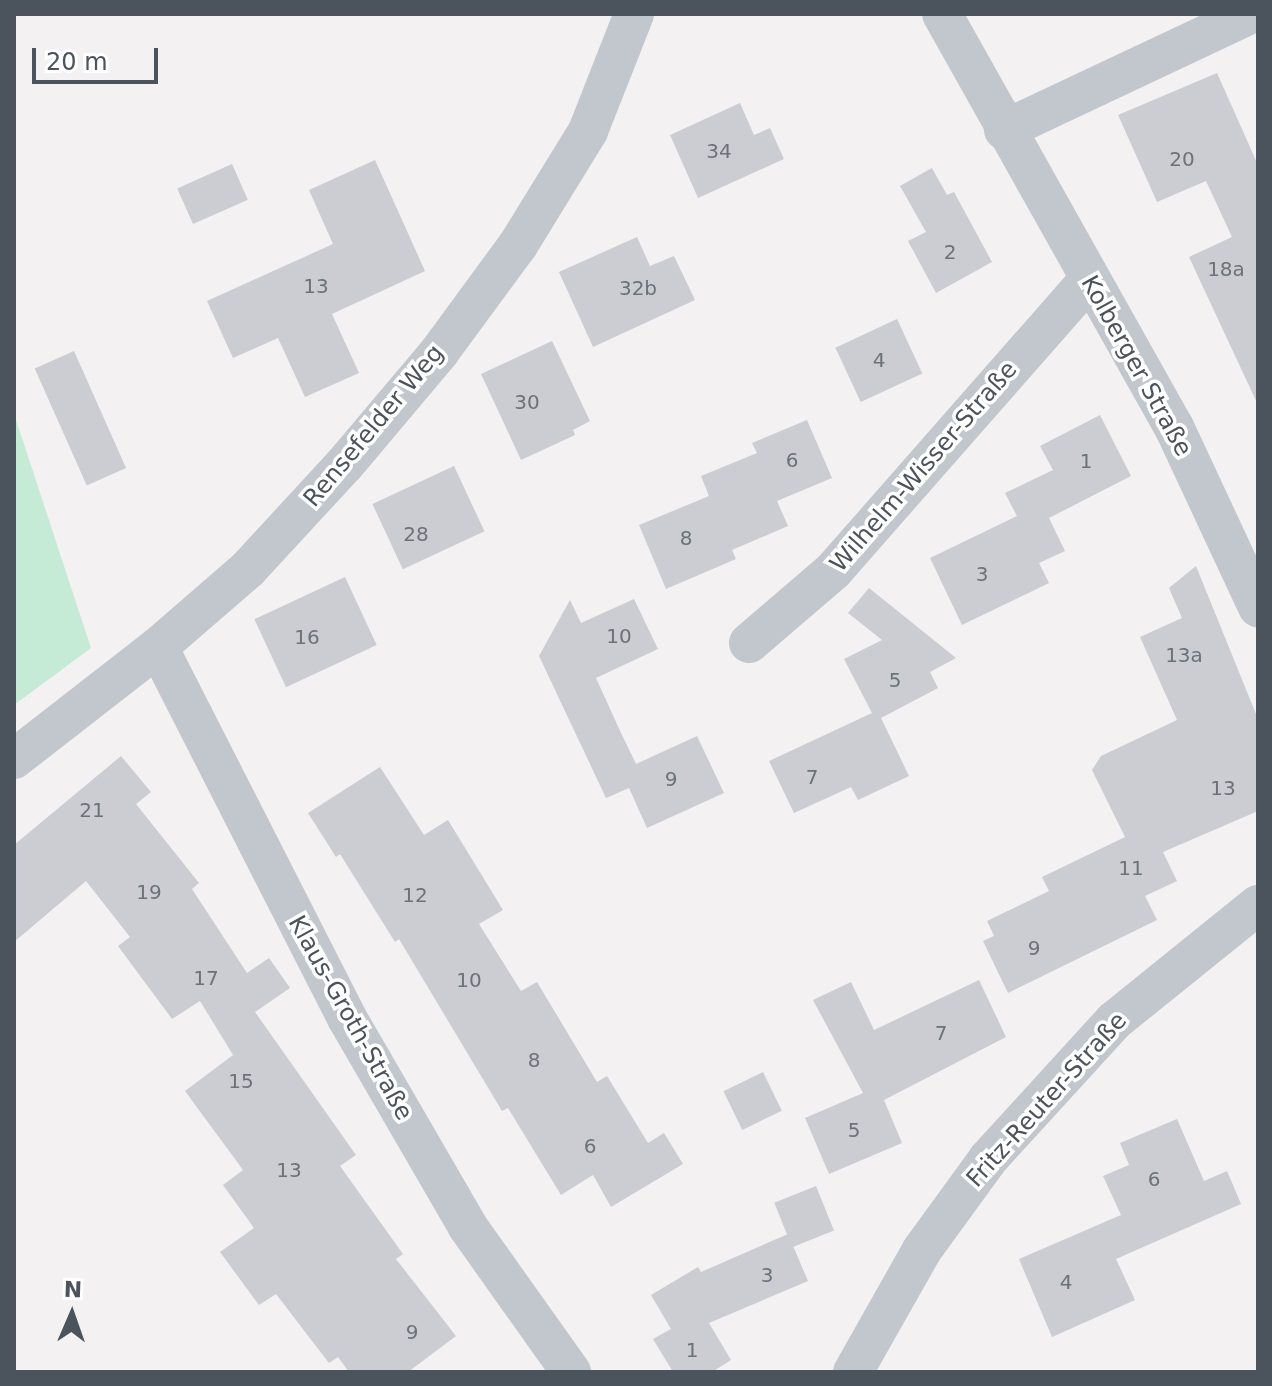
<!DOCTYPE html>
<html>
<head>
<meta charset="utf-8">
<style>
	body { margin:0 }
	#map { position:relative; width:1272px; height:1386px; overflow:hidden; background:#f3f1f1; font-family:"DejaVu Sans",sans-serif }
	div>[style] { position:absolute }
	.green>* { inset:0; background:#c5ead5 }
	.building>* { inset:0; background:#cbcdd2; transform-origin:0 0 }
	.minor>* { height:40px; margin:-20px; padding:0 20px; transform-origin:20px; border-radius:20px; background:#c1c7cd }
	span { translate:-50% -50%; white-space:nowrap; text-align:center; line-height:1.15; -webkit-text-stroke:7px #fff; paint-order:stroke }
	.number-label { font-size:20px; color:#6b727a }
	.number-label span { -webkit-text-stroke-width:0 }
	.street-label { font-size:24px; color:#4b535c }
	.frame { position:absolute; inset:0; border:16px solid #4b535c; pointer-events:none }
	.north { position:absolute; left:32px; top:1274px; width:80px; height:80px; -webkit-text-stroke:6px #fff; paint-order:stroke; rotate:2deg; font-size:22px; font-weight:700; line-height:32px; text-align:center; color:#4b535c }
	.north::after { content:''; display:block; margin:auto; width:28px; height:36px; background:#4b535c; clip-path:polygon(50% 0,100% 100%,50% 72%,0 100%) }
	.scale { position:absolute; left:32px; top:48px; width:126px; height:36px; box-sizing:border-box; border:4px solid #4b535c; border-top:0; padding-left:10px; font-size:24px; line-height:28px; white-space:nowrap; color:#4b535c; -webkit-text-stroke:6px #fff; paint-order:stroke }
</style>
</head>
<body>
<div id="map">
	<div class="green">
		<i style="clip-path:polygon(14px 414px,91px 648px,14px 705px)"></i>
	</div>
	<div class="building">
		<i style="clip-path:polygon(1217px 73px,1258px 165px,1258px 405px,1189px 257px,1232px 237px,1206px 181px,1157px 202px,1118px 115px)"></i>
		<i style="clip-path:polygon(740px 103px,754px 135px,770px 128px,784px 159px,698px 198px,670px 135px)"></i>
		<i style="clip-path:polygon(375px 160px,425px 271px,332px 314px,359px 373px,305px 397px,278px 338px,233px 358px,207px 301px,333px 244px,309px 190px)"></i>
		<i style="left:232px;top:164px;width:39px;height:60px;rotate:66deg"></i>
		<i style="clip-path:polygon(932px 168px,947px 195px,954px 192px,992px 262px,936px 293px,908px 241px,926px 232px,900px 186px)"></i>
		<i style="clip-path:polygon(637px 237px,650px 266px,674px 256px,695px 300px,593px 347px,559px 272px)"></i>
		<i style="left:897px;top:319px;width:60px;height:68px;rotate:65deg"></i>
		<i style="clip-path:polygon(552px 341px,590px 421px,573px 430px,575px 435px,521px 460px,481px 374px)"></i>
		<i style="left:74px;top:351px;width:128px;height:43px;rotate:66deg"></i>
		<i style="clip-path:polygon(1100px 415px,1131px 476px,1049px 518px,1065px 551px,1039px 563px,1049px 583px,962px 625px,930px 558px,1017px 516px,1005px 493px,1053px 470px,1040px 446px)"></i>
		<i style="clip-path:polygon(807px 420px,832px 478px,777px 501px,788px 526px,732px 550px,736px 559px,666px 589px,639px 525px,709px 496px,701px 476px,757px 453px,752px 443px)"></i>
		<i style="left:454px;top:466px;width:72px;height:90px;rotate:65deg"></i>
		<i style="clip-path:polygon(1196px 566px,1258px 719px,1258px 811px,1163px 852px,1177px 881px,1145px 896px,1157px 920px,1008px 993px,983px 941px,994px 936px,987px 921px,1049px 891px,1042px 877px,1125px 837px,1092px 770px,1101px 756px,1177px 720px,1140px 637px,1182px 618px,1169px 588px)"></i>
		<i style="left:345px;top:577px;width:75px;height:100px;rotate:65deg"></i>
		<i style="clip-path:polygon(869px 588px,956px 658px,930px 672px,938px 688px,881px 718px,909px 776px,858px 800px,851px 787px,794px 813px,769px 761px,872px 713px,844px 659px,882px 640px,848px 613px)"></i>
		<i style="clip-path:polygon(634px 599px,658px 649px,596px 678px,621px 733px,636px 764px,697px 736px,724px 793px,647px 828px,629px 788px,606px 798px,539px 656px,570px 600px,581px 623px)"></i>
		<i style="clip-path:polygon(121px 756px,151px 792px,136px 804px,199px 883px,192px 889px,247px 973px,269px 958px,290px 988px,255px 1012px,356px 1155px,340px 1166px,403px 1254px,396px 1259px,456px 1336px,408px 1372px,349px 1372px,338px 1357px,329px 1363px,276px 1294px,259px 1305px,220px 1252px,254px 1228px,223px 1185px,243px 1170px,185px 1091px,233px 1055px,200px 1001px,172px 1019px,118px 946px,130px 937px,86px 881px,14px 942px,14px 845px)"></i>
		<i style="clip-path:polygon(380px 767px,424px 835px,448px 820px,503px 910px,479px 924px,521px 991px,537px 982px,597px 1082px,607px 1076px,648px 1143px,664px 1133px,683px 1164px,611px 1207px,593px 1175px,561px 1195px,508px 1108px,502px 1111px,399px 939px,395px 942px,340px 854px,336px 857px,308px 813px)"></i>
		<i style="clip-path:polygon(979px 980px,1006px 1037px,884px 1100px,902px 1143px,829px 1174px,805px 1118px,863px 1093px,813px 1000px,851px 982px,874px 1030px)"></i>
		<i style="left:763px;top:1072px;width:43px;height:44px;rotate:64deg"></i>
		<i style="clip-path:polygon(1177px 1119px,1204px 1181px,1227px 1171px,1241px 1204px,1116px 1259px,1135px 1300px,1052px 1337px,1019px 1259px,1121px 1215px,1103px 1176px,1129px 1165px,1120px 1143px)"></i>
		<i style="left:816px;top:1186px;width:48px;height:45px;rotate:68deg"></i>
		<i style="clip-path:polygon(788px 1234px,808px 1281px,709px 1323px,731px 1360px,712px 1372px,673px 1372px,653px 1339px,671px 1329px,651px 1295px,698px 1267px,701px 1272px)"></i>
	</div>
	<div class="minor">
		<i style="left:942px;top:14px;width:474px;rotate:60.7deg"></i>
		<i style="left:1174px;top:427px;width:199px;rotate:65deg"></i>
		<i style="left:1004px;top:130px;width:273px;rotate:-25.2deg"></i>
		<i style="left:749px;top:643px;width:111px;rotate:-40.6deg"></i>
		<i style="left:833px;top:571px;width:388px;rotate:-48.7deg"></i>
		<i style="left:158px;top:647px;width:416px;rotate:63deg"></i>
		<i style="left:347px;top:1018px;width:241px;rotate:59.9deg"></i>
		<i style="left:468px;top:1227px;width:178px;rotate:54.6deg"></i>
		<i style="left:14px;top:759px;width:182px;rotate:-37.9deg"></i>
		<i style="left:158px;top:647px;width:119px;rotate:-40.9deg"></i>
		<i style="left:248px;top:569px;width:143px;rotate:-47.3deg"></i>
		<i style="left:345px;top:464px;width:148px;rotate:-49.9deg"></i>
		<i style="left:440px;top:351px;width:132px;rotate:-53.7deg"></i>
		<i style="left:518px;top:245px;width:134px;rotate:-58.4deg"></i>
		<i style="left:588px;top:131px;width:126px;rotate:-68.5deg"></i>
		<i style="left:853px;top:1372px;width:140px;rotate:-60.5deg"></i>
		<i style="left:922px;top:1250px;width:112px;rotate:-54deg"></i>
		<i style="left:988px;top:1159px;width:187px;rotate:-47.6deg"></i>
		<i style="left:1114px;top:1021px;width:185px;rotate:-38.9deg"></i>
	</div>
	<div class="number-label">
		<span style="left:719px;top:151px">34</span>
		<span style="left:1182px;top:159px">20</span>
		<span style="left:950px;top:252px">2</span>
		<span style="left:1226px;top:269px">18a</span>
		<span style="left:316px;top:286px">13</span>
		<span style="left:638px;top:288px">32b</span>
		<span style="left:879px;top:360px">4</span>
		<span style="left:527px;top:402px">30</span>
		<span style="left:792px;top:460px">6</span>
		<span style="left:1086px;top:461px">1</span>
		<span style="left:416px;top:534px">28</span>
		<span style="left:686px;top:538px">8</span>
		<span style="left:982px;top:574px">3</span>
		<span style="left:619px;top:636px">10</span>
		<span style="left:307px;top:637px">16</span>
		<span style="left:1184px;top:655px">13a</span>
		<span style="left:895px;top:680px">5</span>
		<span style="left:812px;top:777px">7</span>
		<span style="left:671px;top:779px">9</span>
		<span style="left:1223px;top:788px">13</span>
		<span style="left:92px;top:810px">21</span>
		<span style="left:1131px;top:868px">11</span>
		<span style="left:149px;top:892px">19</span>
		<span style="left:415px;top:895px">12</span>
		<span style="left:1034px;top:948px">9</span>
		<span style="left:206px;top:978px">17</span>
		<span style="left:469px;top:980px">10</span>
		<span style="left:941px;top:1033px">7</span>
		<span style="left:534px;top:1060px">8</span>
		<span style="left:241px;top:1081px">15</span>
		<span style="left:854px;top:1130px">5</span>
		<span style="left:590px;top:1146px">6</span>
		<span style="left:289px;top:1170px">13</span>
		<span style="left:1154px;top:1179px">6</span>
		<span style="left:767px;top:1275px">3</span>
		<span style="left:1066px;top:1282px">4</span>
		<span style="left:412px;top:1332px">9</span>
		<span style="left:692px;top:1350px">1</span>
	</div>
	<div class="street-label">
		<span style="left:1136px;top:366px;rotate:61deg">Kolberger Straße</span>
		<span style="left:374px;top:426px;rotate:-50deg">Rensefelder Weg</span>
		<span style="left:924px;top:467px;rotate:-49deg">Wilhelm-Wisser-Straße</span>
		<span style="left:350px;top:1018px;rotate:61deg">Klaus-Groth-Straße</span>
		<span style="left:1047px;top:1100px;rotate:-48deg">Fritz-Reuter-Straße</span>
	</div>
	<div class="frame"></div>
	<div class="north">N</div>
	<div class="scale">20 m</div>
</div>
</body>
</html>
